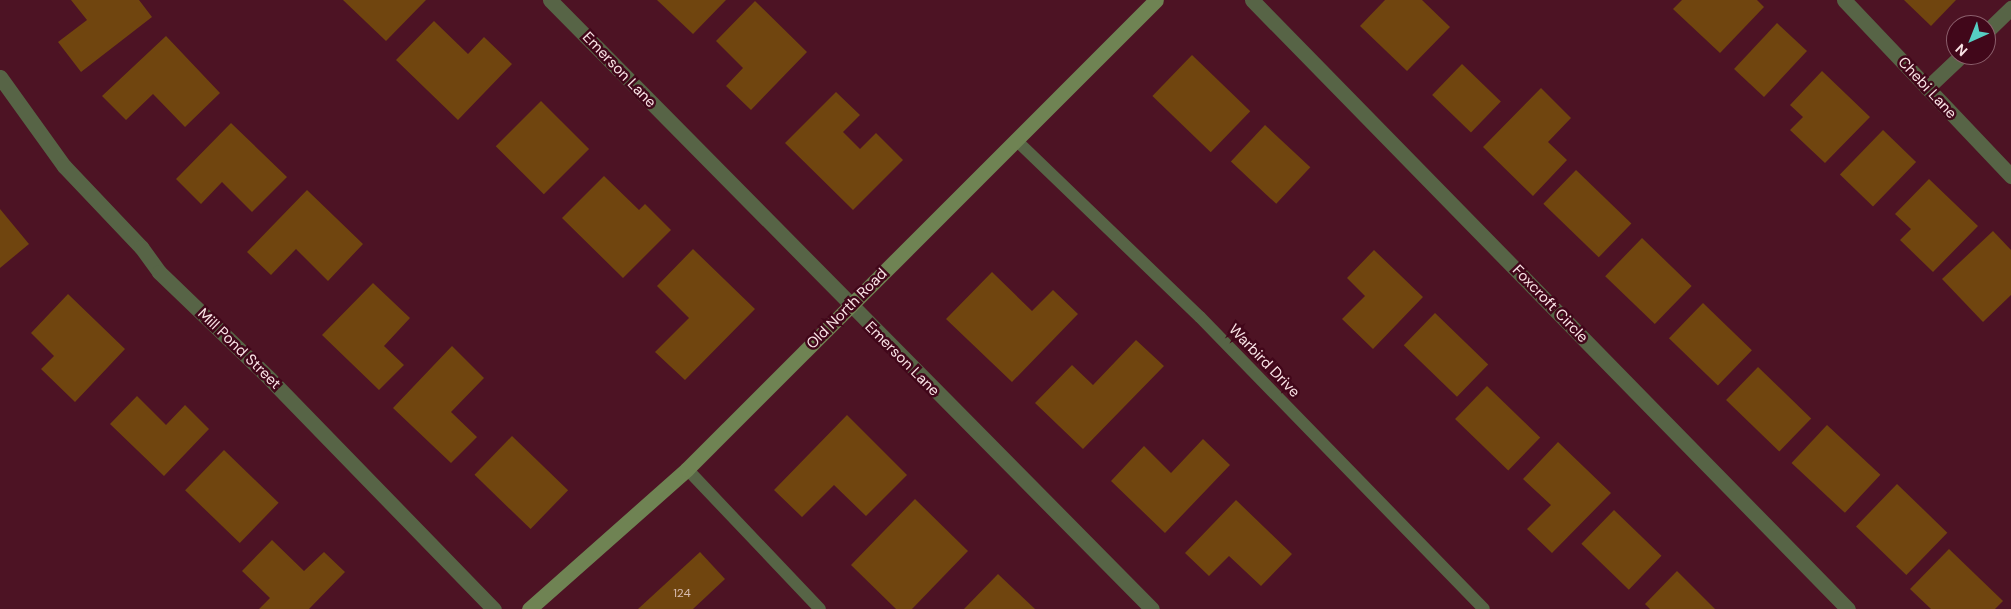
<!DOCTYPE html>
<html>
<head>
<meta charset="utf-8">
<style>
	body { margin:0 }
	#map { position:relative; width:2011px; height:609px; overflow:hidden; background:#4d1324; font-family:"DM Sans",sans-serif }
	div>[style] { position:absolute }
	.building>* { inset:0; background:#70450f; transform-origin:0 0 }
	.lane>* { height:12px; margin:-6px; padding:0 6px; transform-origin:6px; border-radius:6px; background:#576446 }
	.street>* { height:15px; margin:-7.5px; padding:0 7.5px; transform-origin:7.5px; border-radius:7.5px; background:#576446 }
	.secondary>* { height:15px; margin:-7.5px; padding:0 7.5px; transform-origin:7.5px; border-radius:7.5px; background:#6f8353 }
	span { translate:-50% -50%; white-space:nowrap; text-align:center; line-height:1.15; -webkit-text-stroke:5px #41071a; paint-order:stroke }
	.number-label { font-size:12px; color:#d8bcb0 }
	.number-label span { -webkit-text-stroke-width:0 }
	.street-label { font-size:15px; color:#fae3e6 }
	.north { position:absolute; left:1946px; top:15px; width:50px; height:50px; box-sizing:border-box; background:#41071a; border:1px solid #8b5f6c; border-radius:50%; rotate:224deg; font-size:14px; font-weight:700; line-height:20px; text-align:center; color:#fae3e6 }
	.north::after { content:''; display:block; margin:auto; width:18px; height:22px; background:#56cec3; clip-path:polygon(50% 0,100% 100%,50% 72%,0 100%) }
</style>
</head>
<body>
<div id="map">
	<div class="building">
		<i style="clip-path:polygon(71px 0,139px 0,152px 17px,81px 72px,58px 42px,87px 20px)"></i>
		<i style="clip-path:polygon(343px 0,426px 0,386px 41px)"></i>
		<i style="clip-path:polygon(657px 0,726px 0,693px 34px)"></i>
		<i style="clip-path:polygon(1385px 0,1422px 0,1450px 27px,1407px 71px,1360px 26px)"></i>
		<i style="clip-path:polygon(1682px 0,1757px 0,1764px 7px,1720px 53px,1673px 9px)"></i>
		<i style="clip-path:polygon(1904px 0,1956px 0,1931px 26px)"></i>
		<i style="clip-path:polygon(755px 1px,807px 52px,751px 110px,726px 86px,743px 68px,716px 41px)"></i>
		<i style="clip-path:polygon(434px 21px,468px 54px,484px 37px,512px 64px,458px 120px,396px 60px)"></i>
		<i style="left:1777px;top:23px;width:41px;height:63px;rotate:43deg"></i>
		<i style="clip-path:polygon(166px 36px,220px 93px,185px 127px,153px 94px,126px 120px,102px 96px)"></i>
		<i style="left:1192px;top:55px;width:81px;height:57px;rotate:44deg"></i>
		<i style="left:1462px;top:64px;width:54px;height:43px;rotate:44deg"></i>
		<i style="clip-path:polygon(1822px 71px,1870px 117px,1825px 163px,1790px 130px,1803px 117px,1790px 105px)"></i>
		<i style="clip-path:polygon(1541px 88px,1571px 118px,1548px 142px,1567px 160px,1533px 196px,1483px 147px)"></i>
		<i style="clip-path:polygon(836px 92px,860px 115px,843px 132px,860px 149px,876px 133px,903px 160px,853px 210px,785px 143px)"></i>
		<i style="left:541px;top:101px;width:68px;height:64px;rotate:45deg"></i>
		<i style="clip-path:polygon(231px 123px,287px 177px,252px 212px,222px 182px,201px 204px,176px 179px)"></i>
		<i style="left:1265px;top:125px;width:62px;height:50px;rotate:43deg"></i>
		<i style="left:1883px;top:130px;width:46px;height:62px;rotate:44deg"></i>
		<i style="left:1576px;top:170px;width:77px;height:47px;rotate:44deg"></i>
		<i style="clip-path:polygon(604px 176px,639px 210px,645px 204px,671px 230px,623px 278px,562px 218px)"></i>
		<i style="clip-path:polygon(1929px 179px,1978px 226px,1933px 272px,1900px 240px,1911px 229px,1895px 214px)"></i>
		<i style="clip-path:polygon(307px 190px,363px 244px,328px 281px,296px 249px,271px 275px,247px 252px)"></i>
		<i style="clip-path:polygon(0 209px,29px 244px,0 268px)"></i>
		<i style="clip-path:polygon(1993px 231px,2011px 250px,2011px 295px,1983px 322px,1942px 279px)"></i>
		<i style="left:1642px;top:238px;width:69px;height:53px;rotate:44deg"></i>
		<i style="clip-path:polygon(693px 249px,755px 309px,685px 380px,655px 352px,689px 318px,657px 286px)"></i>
		<i style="clip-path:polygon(1374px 250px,1423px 297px,1373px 349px,1342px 319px,1365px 296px,1347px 278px)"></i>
		<i style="clip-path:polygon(992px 272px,1032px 311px,1053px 290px,1078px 314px,1012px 382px,946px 319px)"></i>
		<i style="clip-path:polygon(373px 283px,410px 318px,384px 346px,404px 365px,379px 390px,322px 335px)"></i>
		<i style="clip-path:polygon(68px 294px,125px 349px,75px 402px,41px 369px,54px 356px,31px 333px)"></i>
		<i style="left:1703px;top:303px;width:68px;height:49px;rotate:44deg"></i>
		<i style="left:1435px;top:313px;width:74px;height:45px;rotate:44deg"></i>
		<i style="clip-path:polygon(1136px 340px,1164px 366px,1083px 449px,1035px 403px,1072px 365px,1093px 385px)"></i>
		<i style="clip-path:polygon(452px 346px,484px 378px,451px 412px,477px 437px,451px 463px,393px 408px)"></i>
		<i style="left:1758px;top:367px;width:74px;height:46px;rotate:44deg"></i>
		<i style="left:1487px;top:386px;width:74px;height:46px;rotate:44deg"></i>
		<i style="clip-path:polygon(137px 396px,166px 425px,185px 405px,209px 429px,164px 476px,110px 424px)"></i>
		<i style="clip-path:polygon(847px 415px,907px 475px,866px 516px,834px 485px,802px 517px,774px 490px)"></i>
		<i style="left:1827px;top:425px;width:73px;height:52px;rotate:43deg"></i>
		<i style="left:512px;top:436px;width:78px;height:54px;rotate:44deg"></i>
		<i style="clip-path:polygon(1203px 439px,1230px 465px,1165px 533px,1111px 481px,1144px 446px,1171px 473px)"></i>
		<i style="clip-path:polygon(1558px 442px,1611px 493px,1552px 553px,1527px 529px,1551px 505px,1523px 479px)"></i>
		<i style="left:224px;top:450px;width:76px;height:56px;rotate:44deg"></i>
		<i style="left:1897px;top:484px;width:70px;height:59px;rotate:44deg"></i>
		<i style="clip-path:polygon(915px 499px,968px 551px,912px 609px,896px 609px,851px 565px)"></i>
		<i style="clip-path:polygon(1236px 500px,1292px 554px,1261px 586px,1229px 556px,1209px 576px,1185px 553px)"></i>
		<i style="left:1614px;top:510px;width:66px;height:47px;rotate:44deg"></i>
		<i style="clip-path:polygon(272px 540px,304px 571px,324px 552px,345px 572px,309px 609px,259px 609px,270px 598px,242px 571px)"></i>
		<i style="clip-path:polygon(1949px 549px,2003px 601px,1995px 609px,1931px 609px,1910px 589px)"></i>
		<i style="clip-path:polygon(700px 552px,725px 579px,693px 609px,638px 609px)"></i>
		<i style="clip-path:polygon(1677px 571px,1715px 609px,1650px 609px,1645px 604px)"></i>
		<i style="clip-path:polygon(998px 574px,1035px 609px,964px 609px)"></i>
	</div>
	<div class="lane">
		<i style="left:1016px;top:140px;width:255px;rotate:43.9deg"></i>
		<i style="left:1200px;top:317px;width:407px;rotate:45.8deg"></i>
		<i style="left:687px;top:469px;width:193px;rotate:46.5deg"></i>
	</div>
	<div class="street">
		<i style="left:550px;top:0;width:856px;rotate:45.33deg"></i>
		<i style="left:1252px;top:0;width:852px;rotate:45.62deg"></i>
		<i style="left:1844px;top:0;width:243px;rotate:46.5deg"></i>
		<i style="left:1986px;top:32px;width:35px;rotate:-44deg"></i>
		<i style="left:0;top:77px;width:110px;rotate:54.3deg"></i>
		<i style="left:64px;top:166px;width:112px;rotate:46.5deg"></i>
		<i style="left:141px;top:247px;width:31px;rotate:54deg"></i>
		<i style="left:159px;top:272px;width:154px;rotate:43.9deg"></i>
		<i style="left:270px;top:379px;width:321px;rotate:45.8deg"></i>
		<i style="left:1927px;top:88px;width:48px;rotate:-43.3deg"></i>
	</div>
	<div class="secondary">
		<i style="left:529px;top:609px;width:211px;rotate:-41.5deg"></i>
		<i style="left:687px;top:469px;width:663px;rotate:-45deg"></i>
	</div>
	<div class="number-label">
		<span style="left:682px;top:594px">124</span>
	</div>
	<div class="street-label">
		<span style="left:619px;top:70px;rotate:46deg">Emerson Lane</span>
		<span style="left:1927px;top:88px;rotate:47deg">Chebi Lane</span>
		<span style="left:1550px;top:304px;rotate:46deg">Foxcroft Circle</span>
		<span style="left:847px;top:309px;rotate:-45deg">Old North Road</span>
		<span style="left:239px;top:349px;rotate:44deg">Mill Pond Street</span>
		<span style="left:902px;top:359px;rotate:45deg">Emerson Lane</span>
		<span style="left:1264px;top:361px;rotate:46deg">Warbird Drive</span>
	</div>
	<div class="north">N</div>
</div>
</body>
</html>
